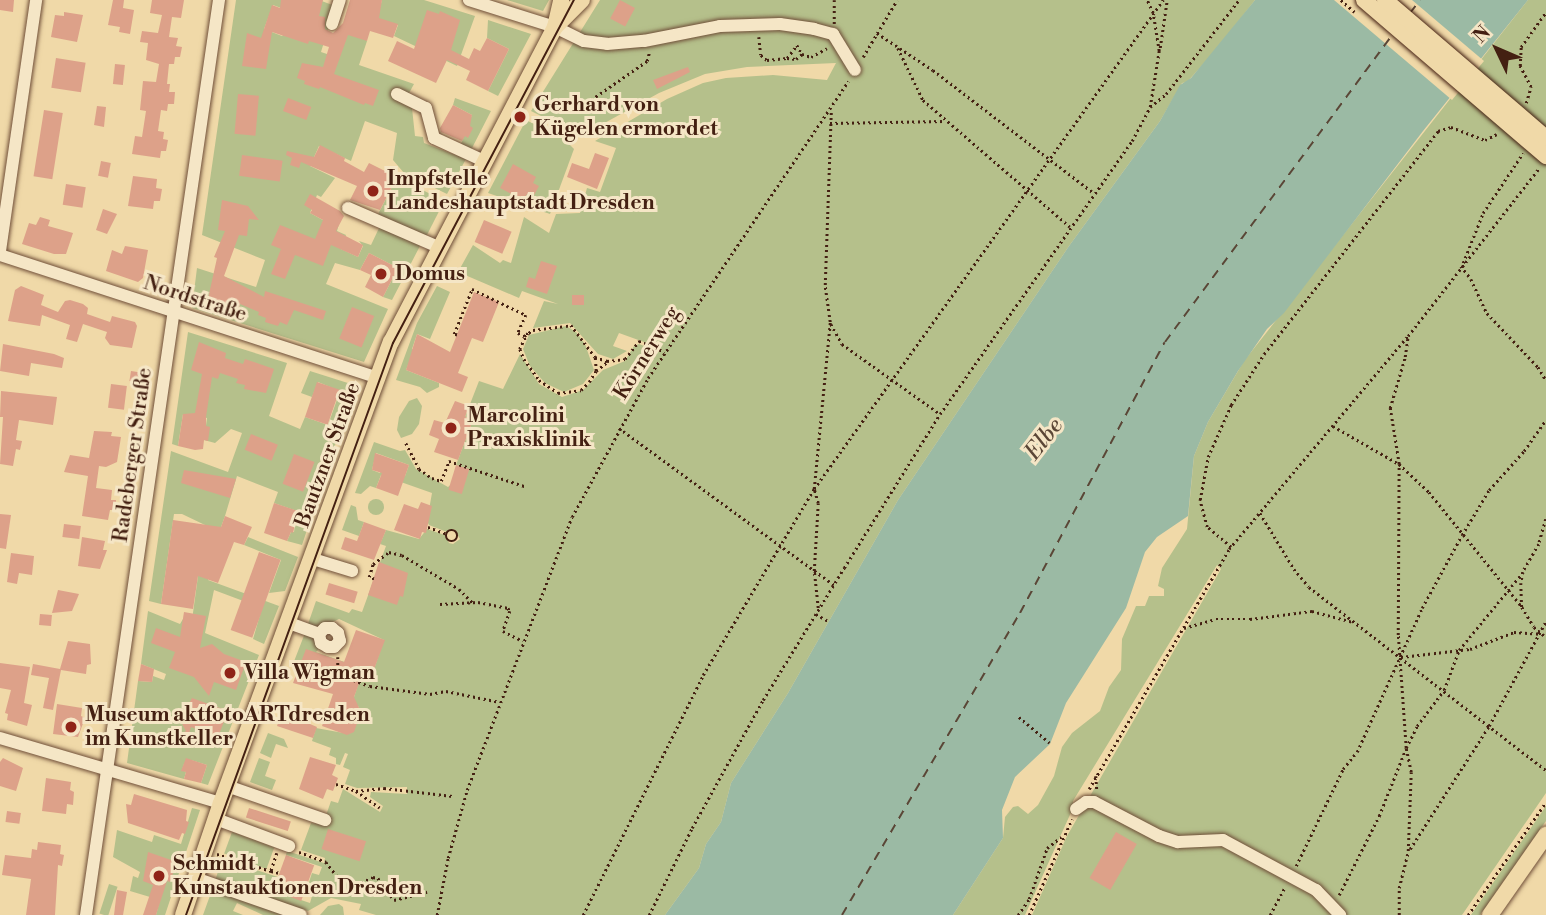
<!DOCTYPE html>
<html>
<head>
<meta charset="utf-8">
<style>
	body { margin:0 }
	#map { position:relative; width:1546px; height:915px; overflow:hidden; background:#f0d9a8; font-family:"Libre Bodoni",serif }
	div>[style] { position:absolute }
	.green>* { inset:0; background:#b5c08b; transform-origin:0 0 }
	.round { border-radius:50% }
	.water>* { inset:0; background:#9bbaa4 }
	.pier>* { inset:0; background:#f0d9a8 }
	.ferry>* { height:2px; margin-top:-1px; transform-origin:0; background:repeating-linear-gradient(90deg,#5a4636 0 9px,transparent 0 16px) }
	.building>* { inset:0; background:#dda189; transform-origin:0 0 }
	.path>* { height:2.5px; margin-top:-1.25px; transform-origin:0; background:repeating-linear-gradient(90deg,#442012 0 2px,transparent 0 5.5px) }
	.path>.ring { margin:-1.25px; padding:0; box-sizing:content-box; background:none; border:2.5px solid #442012; border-radius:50% }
	.roads { filter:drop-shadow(0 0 2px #6f4e38) drop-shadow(0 0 2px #6f4e38) }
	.minor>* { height:12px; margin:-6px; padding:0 6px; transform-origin:6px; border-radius:6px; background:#f5e6c6 }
	.major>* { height:16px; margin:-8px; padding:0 8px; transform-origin:8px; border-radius:8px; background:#f0d9a8 }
	.tram>* { height:2px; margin:-1px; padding:0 1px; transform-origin:1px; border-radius:1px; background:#442012 }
	.path-bridge>* { height:2.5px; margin-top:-1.25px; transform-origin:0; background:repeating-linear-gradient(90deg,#442012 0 2px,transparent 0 5.5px) }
	.bridges { filter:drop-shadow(0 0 2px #442012) drop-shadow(0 0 2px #442012) }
	.major-bridge>* { height:16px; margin:-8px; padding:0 8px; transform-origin:8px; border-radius:8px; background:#f0d9a8 }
	.dots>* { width:19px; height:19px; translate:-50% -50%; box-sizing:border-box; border:4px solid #f5e6c6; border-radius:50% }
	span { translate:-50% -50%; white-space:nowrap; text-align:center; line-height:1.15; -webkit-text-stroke:6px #f5e6c6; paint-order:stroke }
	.poi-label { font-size:21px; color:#442012; font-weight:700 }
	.left { translate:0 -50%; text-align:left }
	.street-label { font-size:21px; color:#442012 }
	.water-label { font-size:23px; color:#5a4636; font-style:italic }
	.north { position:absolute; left:1462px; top:14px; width:70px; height:70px; -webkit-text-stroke:5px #f5e6c6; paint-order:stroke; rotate:314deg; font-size:19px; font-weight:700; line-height:28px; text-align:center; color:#442012 }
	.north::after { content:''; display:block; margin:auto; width:24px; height:32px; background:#442012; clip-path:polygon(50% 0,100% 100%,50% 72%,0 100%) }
</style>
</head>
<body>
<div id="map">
	<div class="green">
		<i style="clip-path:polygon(236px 0,284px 0,281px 8px,273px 5px,264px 29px,282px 36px,319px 0,335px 6px,321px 52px,339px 58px,347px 24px,367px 41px,359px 65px,414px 84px,403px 104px,412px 108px,415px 136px,423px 137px,424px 143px,466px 159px,447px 194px,404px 173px,393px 160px,397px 133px,365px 121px,351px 161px,319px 146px,310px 166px,335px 178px,321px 197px,317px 195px,310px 213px,332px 225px,339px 224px,337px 231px,346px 235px,341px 249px,358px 257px,363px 246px,359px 241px,371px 245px,380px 226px,421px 244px,392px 300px,383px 297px,398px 268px,369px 253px,360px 270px,335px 263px,326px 284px,388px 309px,364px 362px,192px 308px,197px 268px,256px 287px,265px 260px,202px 235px)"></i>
		<i style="clip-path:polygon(382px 0,424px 0,475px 16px,457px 66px,394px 36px,398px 25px,375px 26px)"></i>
		<i style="clip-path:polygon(507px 0,549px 0,543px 11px)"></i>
		<i style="clip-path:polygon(evenodd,600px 0,1255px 0,1215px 51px,1187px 82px,1182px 83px,1160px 121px,1069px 246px,898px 500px,788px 693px,731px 783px,721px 822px,706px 844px,699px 868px,665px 915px,376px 915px,359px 910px,361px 904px,331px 898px,308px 911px,215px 881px,222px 859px,278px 877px,274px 891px,310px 903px,312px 896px,305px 894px,312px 873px,319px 875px,322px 867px,286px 855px,287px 851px,324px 863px,325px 858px,301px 850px,311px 823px,323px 824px,331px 801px,338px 803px,343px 789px,380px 812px,383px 806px,370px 797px,371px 792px,407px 794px,407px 787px,357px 788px,345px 784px,350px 770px,343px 767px,348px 754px,345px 753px,340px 765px,336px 764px,336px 758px,329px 755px,331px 748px,312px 741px,316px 728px,349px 734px,359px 707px,352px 703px,358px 685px,293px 664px,305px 633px,315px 637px,320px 648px,316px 652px,373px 672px,384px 640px,339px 619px,318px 629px,308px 624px,316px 601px,349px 613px,352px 609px,362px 612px,386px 546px,380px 544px,386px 530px,419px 539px,427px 529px,445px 535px,449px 543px,453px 544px,460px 539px,454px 529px,447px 532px,429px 525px,427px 521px,432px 493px,381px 475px,376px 488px,370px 486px,361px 494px,355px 493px,374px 442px,400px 451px,405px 450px,416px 469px,448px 487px,469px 470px,456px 465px,473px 420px,465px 417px,479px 381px,503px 389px,520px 354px,539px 384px,562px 397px,583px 390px,603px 370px,625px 361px,634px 346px,639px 344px,652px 349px,655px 346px,619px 333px,613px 346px,627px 351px,613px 359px,598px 354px,570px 323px,533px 328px,544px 301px,558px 304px,522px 291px,519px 298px,458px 272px,473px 245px,500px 263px,503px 260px,511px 263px,524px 217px,549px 233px,556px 214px,580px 213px,587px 188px,600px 192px,616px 148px,595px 141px,667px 99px,703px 83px,726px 78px,773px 75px,827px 80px,836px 63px,747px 67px,705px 74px,659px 93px,581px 136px,531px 111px,600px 0,376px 453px,409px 465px,405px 476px,382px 468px,380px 473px,372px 470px,376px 453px)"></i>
		<i style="clip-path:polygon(1528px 0,1546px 0,1546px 793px,1462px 915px,1032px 915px,1067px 836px,1221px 569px,1217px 565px,1073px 801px,1073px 808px,1025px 915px,953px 915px,1003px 838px,1005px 817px,1013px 807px,1018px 806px,1028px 814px,1038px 805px,1054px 776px,1062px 747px,1072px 733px,1100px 711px,1109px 687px,1121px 670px,1122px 639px,1136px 606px,1145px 606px,1149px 596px,1164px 596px,1164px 589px,1158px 586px,1162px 568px,1187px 529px,1194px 456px,1208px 422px,1244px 361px)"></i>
		<i style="clip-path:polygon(488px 20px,531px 34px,498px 96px,488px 91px,509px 49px,487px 38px)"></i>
		<i style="clip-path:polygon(455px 98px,491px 111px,471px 150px,461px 144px,472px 115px,453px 105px)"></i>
		<i style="clip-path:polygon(526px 120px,564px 139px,574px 149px,550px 214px,488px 193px)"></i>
		<i style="left:397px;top:177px;width:53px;height:45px;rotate:27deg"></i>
		<i style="clip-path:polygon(437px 286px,450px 292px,430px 339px,417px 334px,412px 349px,452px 365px,410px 360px,406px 370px,439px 383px,439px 387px,427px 393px,420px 387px,396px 380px,417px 323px)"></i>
		<i style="clip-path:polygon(566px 326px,576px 332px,585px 344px,594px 370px,583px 384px,564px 392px,545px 383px,530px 366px,523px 349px,529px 335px)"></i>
		<i style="clip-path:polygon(188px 332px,287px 363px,269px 416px,300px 429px,305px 417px,328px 425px,340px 391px,318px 382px,312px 397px,301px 393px,310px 371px,351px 384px,354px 388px,302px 545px,287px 541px,291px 532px,294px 532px,297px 511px,274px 503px,278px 492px,237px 476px,225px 516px,221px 527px,216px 528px,218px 550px,208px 580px,279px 606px,264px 644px,253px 639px,262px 608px,214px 590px,205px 633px,259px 655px,208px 785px,201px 783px,207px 765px,191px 760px,184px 764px,182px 770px,186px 772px,184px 779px,127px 763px,138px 681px,152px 682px,153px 676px,164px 680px,166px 674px,141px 664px,148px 611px,180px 624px,183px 619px,192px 620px,205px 525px,182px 514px,174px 514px,161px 604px,149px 601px,171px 451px,228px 472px,242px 433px,231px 429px,215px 443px,204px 440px,207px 418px,183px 414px,178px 446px,172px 444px)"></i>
		<i style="clip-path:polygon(417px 398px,422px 406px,419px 424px,412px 434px,401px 438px,397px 430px,399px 417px,409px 401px)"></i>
		<i class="round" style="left:368px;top:499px;width:16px;height:16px"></i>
		<i style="clip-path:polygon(351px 505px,356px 507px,358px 520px,364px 522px,359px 536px,342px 530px)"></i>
		<i style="clip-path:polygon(248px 537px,298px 557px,285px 591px,269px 593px,281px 560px,244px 545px)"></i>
		<i style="clip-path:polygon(268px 733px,284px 739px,288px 748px,276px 744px,271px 758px,260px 753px)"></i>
		<i style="clip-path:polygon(259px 758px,270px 762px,265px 776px,276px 780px,272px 790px,250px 782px)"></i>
		<i style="clip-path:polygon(1546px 806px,1546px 821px,1480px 915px,1471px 915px)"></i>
		<i style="clip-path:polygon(192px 808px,200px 810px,165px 915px,156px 915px,160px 900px,130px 891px,133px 876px,138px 878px,140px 872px,113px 857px,117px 830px,152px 842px,154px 835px,181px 844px)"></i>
		<i style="left:232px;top:832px;width:45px;height:23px;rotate:20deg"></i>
		<i style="left:109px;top:884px;width:9px;height:31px;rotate:18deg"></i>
		<i style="clip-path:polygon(212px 890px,287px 915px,263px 915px,237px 903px,233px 911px,243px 915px,203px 915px)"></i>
		<i style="clip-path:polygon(339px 904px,343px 907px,344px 915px,320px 915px,328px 906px)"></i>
	</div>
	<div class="water">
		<i style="clip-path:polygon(1255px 0,1528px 0,1423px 131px,1284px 313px,1267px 329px,1238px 371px,1208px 422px,1194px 456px,1188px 516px,1157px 537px,1145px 552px,1126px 608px,1066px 703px,1050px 744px,1015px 777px,1002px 810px,1003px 838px,953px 915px,665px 915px,699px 868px,706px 844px,721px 822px,731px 783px,788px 693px,898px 500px,1069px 246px,1160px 121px,1180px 85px,1191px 78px)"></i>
	</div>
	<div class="pier">
		<i style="clip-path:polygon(1334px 0,1412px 0,1484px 61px,1452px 100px)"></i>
	</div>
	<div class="ferry">
		<i style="left:1410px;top:13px;width:16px;rotate:-52deg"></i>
		<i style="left:842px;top:915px;width:351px;rotate:-59.5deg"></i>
		<i style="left:1020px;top:613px;width:307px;rotate:-61.9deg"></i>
		<i style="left:1165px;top:342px;width:383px;rotate:-53.5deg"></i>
	</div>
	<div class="building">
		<i style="clip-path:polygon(0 0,14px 0,13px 12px,0 10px)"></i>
		<i style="clip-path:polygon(113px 0,124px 0,123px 8px,134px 10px,130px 34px,119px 32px,120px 27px,108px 25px)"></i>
		<i style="clip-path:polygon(152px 0,184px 0,181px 18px,172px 17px,169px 37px,178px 38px,176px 46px,182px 47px,180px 57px,175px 57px,174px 64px,169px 64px,167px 84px,170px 84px,169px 92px,175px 92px,174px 104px,168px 104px,167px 111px,161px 110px,158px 131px,164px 132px,163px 139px,168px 140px,166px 151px,161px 151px,160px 158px,132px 154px,135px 136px,142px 137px,146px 111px,140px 110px,143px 81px,156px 82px,159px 64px,146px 60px,148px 43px,140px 42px,142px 31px,158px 33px,162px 15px,150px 13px)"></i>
		<i style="clip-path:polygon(281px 0,323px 0,319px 16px,325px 17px,325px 29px,333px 33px,343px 23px,350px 0,382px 0,379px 18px,398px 24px,393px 38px,370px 31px,367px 41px,348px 35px,334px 74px,379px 90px,373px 106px,365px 103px,364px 105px,320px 87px,319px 89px,304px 84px,305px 81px,297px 78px,302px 63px,323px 67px,329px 47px,309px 41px,308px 44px,272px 32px,266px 69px,242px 66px,247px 33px,261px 38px,272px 5px,280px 8px)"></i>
		<i style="left:620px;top:0;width:17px;height:21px;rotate:28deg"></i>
		<i style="clip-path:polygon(427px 10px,439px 14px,440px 11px,460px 20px,451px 50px,469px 59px,474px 48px,480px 51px,487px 38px,509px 49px,488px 91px,466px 80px,470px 71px,447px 60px,436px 83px,388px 61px,397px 41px,414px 49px)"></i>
		<i style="clip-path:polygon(64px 12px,83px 15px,77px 42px,51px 37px,55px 15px,64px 16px)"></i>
		<i style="left:56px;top:58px;width:30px;height:30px;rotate:9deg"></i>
		<i style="left:115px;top:64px;width:10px;height:20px;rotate:6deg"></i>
		<i style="clip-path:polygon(688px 67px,690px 72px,657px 89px,653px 80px)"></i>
		<i style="left:238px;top:94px;width:21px;height:40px;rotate:5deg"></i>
		<i style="left:288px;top:98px;width:25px;height:14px;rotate:21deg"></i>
		<i style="clip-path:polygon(453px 105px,472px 115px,470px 126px,473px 128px,468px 138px,465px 136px,462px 141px,441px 132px,440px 128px)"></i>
		<i style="clip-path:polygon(97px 106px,106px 107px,104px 127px,94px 125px)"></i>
		<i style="left:44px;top:110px;width:19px;height:67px;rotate:9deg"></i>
		<i style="clip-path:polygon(320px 145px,345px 158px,344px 161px,364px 172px,369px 163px,397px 177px,380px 210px,350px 200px,357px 186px,301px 162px,299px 168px,290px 165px,292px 158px,286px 155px,287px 151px,314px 157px)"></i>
		<i style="clip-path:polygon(595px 153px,609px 158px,597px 189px,567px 177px,572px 163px,589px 169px)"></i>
		<i style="left:242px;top:155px;width:41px;height:21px;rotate:8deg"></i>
		<i style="left:101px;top:161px;width:10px;height:15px;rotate:11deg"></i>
		<i style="clip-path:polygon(513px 164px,536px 177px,533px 183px,539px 186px,533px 197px,527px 194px,523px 200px,500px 188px)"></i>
		<i style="clip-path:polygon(133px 176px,157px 179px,156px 188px,162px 189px,160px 201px,154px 201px,153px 209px,128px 206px)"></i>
		<i style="left:66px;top:184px;width:20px;height:21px;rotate:9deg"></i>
		<i style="clip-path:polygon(310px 194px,340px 211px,344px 216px,336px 231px,363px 245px,358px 257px,331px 245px,323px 266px,295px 255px,285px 279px,271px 274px,281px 249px,271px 245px,280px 225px,315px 239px,323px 220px,310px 213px,312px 210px,304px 205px)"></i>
		<i style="clip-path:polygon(222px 200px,248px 206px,259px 220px,249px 219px,247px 236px,239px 235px,224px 276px,264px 297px,265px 291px,326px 311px,323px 320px,294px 310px,287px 325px,280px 322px,278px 326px,265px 322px,266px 318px,258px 315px,259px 312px,240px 304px,238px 313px,207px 303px,217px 258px,214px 257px,225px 231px,218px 230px)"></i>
		<i style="clip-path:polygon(103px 209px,117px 214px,107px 234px,96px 230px)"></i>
		<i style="clip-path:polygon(40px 217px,50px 220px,48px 226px,73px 233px,66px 254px,54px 254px,22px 244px,29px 223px,36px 225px)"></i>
		<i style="left:484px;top:220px;width:30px;height:24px;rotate:23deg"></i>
		<i style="clip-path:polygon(125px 246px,148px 250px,143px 278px,138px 282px,106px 271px,112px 250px,122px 254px)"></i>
		<i style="clip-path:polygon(369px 253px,398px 268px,383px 297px,365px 287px,371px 275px,360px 270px)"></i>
		<i style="clip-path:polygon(541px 261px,557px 266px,547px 294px,526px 287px,529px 277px,535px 279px)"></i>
		<i style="clip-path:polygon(21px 286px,44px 295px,41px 305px,58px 312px,65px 301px,70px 300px,83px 304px,88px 308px,87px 314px,110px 322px,112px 316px,135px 322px,137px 326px,132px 348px,110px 345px,105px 338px,107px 332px,83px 324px,77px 342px,66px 339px,70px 325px,42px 315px,40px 326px,8px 321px,15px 290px)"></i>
		<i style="clip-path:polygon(474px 292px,499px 302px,483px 342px,472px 338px,458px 373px,468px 377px,462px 392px,406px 370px,417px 334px,450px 352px)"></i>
		<i style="left:572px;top:295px;width:12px;height:10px"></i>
		<i style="left:352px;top:307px;width:24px;height:34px;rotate:22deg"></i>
		<i style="clip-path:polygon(199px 342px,226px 353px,225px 358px,243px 364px,245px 359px,274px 369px,266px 393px,244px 389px,245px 385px,236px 383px,238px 379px,220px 373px,218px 379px,212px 377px,206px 417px,206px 426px,210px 427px,208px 441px,204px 440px,203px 449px,195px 450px,178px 446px,183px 414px,195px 413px,202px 374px,191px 370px)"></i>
		<i style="clip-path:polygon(3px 344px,54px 354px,64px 358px,62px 368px,31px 363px,29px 376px,0 371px)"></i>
		<i style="left:131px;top:371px;width:13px;height:10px;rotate:9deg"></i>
		<i style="left:317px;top:382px;width:24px;height:37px;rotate:19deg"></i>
		<i style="left:111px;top:384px;width:16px;height:24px;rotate:7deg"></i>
		<i style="clip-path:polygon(1px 391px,57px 397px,53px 425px,19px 420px,16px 440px,22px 441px,20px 450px,16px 449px,13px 466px,0 464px,3px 417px,0 417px)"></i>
		<i style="clip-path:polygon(455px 401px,469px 406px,465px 417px,473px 420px,458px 460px,434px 452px,439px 439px,429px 435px,434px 420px,445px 423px)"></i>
		<i style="clip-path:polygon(94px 431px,112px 432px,111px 436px,121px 437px,117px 462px,106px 467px,99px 466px,96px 488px,112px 490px,111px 500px,116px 500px,115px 510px,110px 510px,108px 520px,82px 516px,88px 476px,64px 472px,70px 455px,89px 458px)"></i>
		<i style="left:251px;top:434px;width:29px;height:17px;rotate:22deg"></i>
		<i style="clip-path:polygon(375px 453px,409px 465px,398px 496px,376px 488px,382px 473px,372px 470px)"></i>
		<i style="left:294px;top:454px;width:22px;height:32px;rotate:21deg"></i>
		<i style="left:456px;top:465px;width:14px;height:26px;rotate:17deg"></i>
		<i style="clip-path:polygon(184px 470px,236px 479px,230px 498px,181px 483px)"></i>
		<i style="clip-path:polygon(421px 502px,432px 506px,426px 533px,422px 532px,420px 539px,394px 530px,404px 504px,418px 509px)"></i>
		<i style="clip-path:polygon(274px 503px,298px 511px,293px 533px,291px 532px,287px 541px,264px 533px)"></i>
		<i style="clip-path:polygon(0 514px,11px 515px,6px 549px,0 548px)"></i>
		<i style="clip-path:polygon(225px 516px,252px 527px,244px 545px,234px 542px,218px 583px,198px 576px,193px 609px,161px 604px,173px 520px,221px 527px)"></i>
		<i style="clip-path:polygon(364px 522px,386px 530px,374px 560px,341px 549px,345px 537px,357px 541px)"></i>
		<i style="left:64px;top:524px;width:17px;height:13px;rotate:7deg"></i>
		<i style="clip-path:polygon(82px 537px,105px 541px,103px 550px,107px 550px,100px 569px,78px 566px)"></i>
		<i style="left:259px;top:552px;width:23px;height:83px;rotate:20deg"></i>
		<i style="clip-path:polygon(11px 553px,34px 556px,32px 575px,19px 573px,17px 584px,7px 582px)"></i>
		<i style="clip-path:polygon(379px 562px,408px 573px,403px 597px,400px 596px,397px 605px,368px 595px)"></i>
		<i style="left:329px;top:583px;width:30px;height:12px;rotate:17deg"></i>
		<i style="clip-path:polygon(58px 590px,79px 594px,72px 611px,52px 613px)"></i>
		<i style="clip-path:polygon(184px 612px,206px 616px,200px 648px,212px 644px,224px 654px,246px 662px,236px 690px,214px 682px,209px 696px,194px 677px,169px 668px,175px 652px,151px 643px,156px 628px,180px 637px)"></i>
		<i style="left:40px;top:614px;width:12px;height:11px;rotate:5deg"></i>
		<i style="clip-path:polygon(356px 630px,385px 640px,373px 672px,364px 670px,354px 697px,361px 712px,354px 732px,347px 735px,322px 726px,333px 694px,293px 683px,306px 649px,344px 662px)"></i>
		<i style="clip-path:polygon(68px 641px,90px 644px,91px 664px,87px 665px,86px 674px,61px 670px,53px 710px,43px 708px,49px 678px,31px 675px,33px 664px,60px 669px)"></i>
		<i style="clip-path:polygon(0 663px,30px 667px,24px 703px,32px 705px,27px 726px,7px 720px,8px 714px,5px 713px,11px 690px,0 688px)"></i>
		<i style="clip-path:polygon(141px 664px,154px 669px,152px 682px,138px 681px)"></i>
		<i style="clip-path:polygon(192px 698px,228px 711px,218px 737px,191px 727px,185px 746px,169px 741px,186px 731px,180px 720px)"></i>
		<i style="clip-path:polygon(57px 704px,82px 708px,81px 716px,85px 718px,78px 737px,53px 734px)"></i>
		<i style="clip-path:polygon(282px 712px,317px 727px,313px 738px,277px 726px)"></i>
		<i style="clip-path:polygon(310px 757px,336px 765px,332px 775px,338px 778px,333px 791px,327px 789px,323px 799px,299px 789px)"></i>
		<i style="clip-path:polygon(3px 758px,23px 768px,16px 791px,0 786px,0 762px)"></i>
		<i style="clip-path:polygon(186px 758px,207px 765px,201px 783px,184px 779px,186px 772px,181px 771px)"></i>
		<i style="clip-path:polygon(46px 778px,71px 782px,70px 790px,74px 792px,73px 805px,67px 804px,66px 814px,42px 811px)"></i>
		<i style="clip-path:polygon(134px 794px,187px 810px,186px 821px,189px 822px,185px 834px,182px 833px,179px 840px,128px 823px,126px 804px,131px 805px)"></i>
		<i style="left:249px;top:808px;width:44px;height:10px;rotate:18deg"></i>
		<i style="left:7px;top:811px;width:14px;height:11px;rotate:8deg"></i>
		<i style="left:328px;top:829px;width:40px;height:21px;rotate:18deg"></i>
		<i style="left:1116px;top:832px;width:24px;height:53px;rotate:30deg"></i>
		<i style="clip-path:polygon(38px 842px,61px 845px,60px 854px,64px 855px,62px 866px,58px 865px,55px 915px,26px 915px,31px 879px,2px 875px,5px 855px,31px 858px,32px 849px,37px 850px)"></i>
		<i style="clip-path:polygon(148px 852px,174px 861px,171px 869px,174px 870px,170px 882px,167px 881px,156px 915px,143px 915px,153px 885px,143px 881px)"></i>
		<i style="left:286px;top:855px;width:30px;height:38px;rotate:20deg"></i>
		<i style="clip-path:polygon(117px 890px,127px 892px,123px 915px,114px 915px)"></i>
	</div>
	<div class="path">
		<i style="left:834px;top:24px;width:24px;rotate:-90deg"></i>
		<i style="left:877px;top:33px;width:67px;rotate:33.5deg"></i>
		<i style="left:933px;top:70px;width:203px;rotate:37.4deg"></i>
		<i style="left:759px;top:37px;width:18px;rotate:84deg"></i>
		<i style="left:761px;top:55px;width:8px;rotate:40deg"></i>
		<i style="left:767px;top:60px;width:20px;rotate:-6deg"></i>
		<i style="left:787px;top:58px;width:16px;rotate:-52deg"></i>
		<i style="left:797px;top:45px;width:10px;rotate:61deg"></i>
		<i style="left:802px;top:54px;width:9px;rotate:18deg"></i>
		<i style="left:811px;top:57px;width:18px;rotate:-29deg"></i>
		<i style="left:898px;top:48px;width:58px;rotate:64.3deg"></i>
		<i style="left:923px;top:100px;width:194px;rotate:40.8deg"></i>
		<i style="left:1160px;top:48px;width:49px;rotate:-81.7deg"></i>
		<i style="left:863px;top:57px;width:66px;rotate:-59.2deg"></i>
		<i style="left:787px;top:58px;width:9px;rotate:6deg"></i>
		<i style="left:796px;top:59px;width:8px;rotate:-40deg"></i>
		<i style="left:1526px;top:103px;width:17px;rotate:-73deg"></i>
		<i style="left:1531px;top:87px;width:24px;rotate:-118deg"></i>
		<i style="left:1520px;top:66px;width:19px;rotate:-87deg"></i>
		<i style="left:1521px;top:47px;width:43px;rotate:-54.5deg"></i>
		<i style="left:582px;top:106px;width:79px;rotate:-34.7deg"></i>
		<i style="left:647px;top:61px;width:8px;rotate:-76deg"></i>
		<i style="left:1150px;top:107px;width:21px;rotate:-39deg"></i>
		<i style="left:1166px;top:94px;width:119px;rotate:-52.2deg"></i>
		<i style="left:830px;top:123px;width:115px;rotate:-1deg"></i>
		<i style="left:1463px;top:263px;width:54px;rotate:-68.2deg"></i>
		<i style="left:1483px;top:213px;width:72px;rotate:-56.3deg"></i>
		<i style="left:1461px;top:266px;width:16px;rotate:52deg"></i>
		<i style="left:1471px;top:279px;width:38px;rotate:65deg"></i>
		<i style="left:1487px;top:313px;width:74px;rotate:46.6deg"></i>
		<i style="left:1538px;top:367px;width:15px;rotate:58deg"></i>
		<i style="left:831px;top:324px;width:23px;rotate:61deg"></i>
		<i style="left:842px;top:344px;width:120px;rotate:35.5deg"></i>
		<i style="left:528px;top:333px;width:18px;rotate:117deg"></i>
		<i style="left:520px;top:349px;width:11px;rotate:68deg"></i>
		<i style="left:524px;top:359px;width:26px;rotate:54deg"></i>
		<i style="left:539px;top:380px;width:23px;rotate:34deg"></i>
		<i style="left:558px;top:393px;width:23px;rotate:-7deg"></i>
		<i style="left:581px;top:390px;width:11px;rotate:-45deg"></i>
		<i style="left:589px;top:382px;width:13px;rotate:-58deg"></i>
		<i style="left:596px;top:371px;width:14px;rotate:-94deg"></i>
		<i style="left:457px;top:335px;width:3px;rotate:-162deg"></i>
		<i style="left:454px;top:334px;width:48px;rotate:-68.2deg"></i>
		<i style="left:472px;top:289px;width:60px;rotate:25.7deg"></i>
		<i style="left:526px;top:315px;width:20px;rotate:114deg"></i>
		<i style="left:518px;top:333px;width:7px;rotate:27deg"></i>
		<i style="left:524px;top:336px;width:11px;rotate:-34deg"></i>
		<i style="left:533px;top:330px;width:38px;rotate:-7deg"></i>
		<i style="left:571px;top:325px;width:40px;rotate:53deg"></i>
		<i style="left:595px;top:357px;width:13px;rotate:18deg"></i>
		<i style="left:607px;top:361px;width:18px;rotate:-6deg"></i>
		<i style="left:625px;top:359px;width:23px;rotate:-52deg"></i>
		<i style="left:639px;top:341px;width:28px;rotate:23deg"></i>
		<i style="left:596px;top:371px;width:14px;rotate:-39deg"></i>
		<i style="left:1333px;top:426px;width:76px;rotate:29.9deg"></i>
		<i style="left:1399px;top:464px;width:41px;rotate:43deg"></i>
		<i style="left:1429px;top:492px;width:148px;rotate:51deg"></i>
		<i style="left:619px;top:428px;width:266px;rotate:36.1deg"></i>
		<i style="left:406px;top:443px;width:29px;rotate:63deg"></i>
		<i style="left:419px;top:469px;width:16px;rotate:35deg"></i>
		<i style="left:432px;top:478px;width:9px;rotate:18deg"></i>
		<i style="left:441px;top:481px;width:22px;rotate:-68deg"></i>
		<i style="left:449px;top:461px;width:82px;rotate:18.4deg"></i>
		<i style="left:1260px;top:513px;width:66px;rotate:58.7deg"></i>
		<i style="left:1294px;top:569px;width:23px;rotate:50deg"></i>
		<i style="left:1309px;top:587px;width:299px;rotate:37.7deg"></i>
		<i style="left:1546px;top:519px;width:26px;rotate:106deg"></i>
		<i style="left:1539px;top:544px;width:32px;rotate:120deg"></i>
		<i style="left:1523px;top:572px;width:11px;rotate:100deg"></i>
		<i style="left:1521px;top:583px;width:24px;rotate:88deg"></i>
		<i style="left:1522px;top:607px;width:23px;rotate:59deg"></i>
		<i style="left:1534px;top:627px;width:16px;rotate:40deg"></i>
		<i style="left:428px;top:527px;width:20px;rotate:20deg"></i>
		<i class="ring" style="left:446.5px;top:530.5px;width:8.5px;height:8.5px"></i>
		<i style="left:1231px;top:547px;width:31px;rotate:-140deg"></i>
		<i style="left:1207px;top:527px;width:28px;rotate:-105deg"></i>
		<i style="left:1200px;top:500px;width:44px;rotate:-79.5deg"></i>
		<i style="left:1208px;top:457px;width:57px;rotate:-66.1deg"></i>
		<i style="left:1231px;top:405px;width:61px;rotate:-57.1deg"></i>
		<i style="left:1264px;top:354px;width:283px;rotate:-52deg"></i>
		<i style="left:1438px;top:131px;width:14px;rotate:-17deg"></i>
		<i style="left:1451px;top:127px;width:36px;rotate:21deg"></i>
		<i style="left:1485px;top:140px;width:13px;rotate:-27deg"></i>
		<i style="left:374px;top:579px;width:5px;rotate:-158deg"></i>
		<i style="left:369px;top:577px;width:14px;rotate:-73deg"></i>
		<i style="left:373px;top:564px;width:20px;rotate:-37deg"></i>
		<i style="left:389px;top:552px;width:13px;rotate:13deg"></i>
		<i style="left:402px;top:555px;width:66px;rotate:30.8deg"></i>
		<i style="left:459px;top:589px;width:20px;rotate:45deg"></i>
		<i style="left:440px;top:604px;width:38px;rotate:-3deg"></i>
		<i style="left:478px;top:602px;width:31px;rotate:11deg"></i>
		<i style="left:508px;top:608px;width:4px;rotate:56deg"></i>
		<i style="left:510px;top:611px;width:21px;rotate:109deg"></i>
		<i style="left:503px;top:631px;width:22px;rotate:27deg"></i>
		<i style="left:818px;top:608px;width:37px;rotate:-96deg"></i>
		<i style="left:814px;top:571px;width:68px;rotate:-86.6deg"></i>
		<i style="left:818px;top:503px;width:15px;rotate:-106deg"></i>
		<i style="left:814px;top:489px;width:168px;rotate:-84.5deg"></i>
		<i style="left:830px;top:322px;width:37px;rotate:-98deg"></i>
		<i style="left:825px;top:285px;width:176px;rotate:-88deg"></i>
		<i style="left:816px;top:614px;width:14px;rotate:30deg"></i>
		<i style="left:1184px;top:628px;width:33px;rotate:-16deg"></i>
		<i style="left:1216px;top:619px;width:34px"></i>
		<i style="left:1250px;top:619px;width:63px;rotate:-7.4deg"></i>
		<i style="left:1312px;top:611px;width:42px;rotate:15deg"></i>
		<i style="left:338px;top:657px;width:17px;rotate:90deg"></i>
		<i style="left:338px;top:674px;width:34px;rotate:21deg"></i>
		<i style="left:370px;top:686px;width:61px;rotate:7.6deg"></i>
		<i style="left:430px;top:694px;width:16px;rotate:-11deg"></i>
		<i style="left:446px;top:691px;width:55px;rotate:11.5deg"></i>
		<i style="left:1401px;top:657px;width:69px;rotate:-6.6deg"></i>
		<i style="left:1470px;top:649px;width:47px;rotate:-21.1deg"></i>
		<i style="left:1514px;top:632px;width:26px;rotate:4deg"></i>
		<i style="left:1019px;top:717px;width:40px;rotate:40deg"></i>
		<i style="left:1096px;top:776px;width:14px;rotate:86deg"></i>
		<i style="left:336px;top:784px;width:21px;rotate:19deg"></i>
		<i style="left:356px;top:791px;width:28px;rotate:-6deg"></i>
		<i style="left:384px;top:788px;width:69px;rotate:6.6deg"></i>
		<i style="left:1089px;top:789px;width:278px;rotate:-59.7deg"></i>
		<i style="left:1229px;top:549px;width:278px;rotate:-50deg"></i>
		<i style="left:1408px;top:336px;width:214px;rotate:-52deg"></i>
		<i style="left:356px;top:791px;width:29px;rotate:35deg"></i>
		<i style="left:1410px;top:849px;width:146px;rotate:-57.3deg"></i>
		<i style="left:1489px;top:726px;width:119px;rotate:-61.5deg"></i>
		<i style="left:299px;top:852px;width:29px;rotate:20deg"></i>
		<i style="left:326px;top:862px;width:28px;rotate:52deg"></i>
		<i style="left:343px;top:884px;width:9px;rotate:21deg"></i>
		<i style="left:351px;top:887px;width:24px;rotate:-24deg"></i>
		<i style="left:373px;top:877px;width:5px;rotate:11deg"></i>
		<i style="left:378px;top:878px;width:27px;rotate:54deg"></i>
		<i style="left:394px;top:900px;width:34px;rotate:-14deg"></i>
		<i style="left:277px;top:853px;width:19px;rotate:108deg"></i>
		<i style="left:271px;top:871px;width:9px;rotate:13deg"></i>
		<i style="left:217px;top:854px;width:57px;rotate:17.5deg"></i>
		<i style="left:1296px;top:866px;width:108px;rotate:-64.1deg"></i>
		<i style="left:1343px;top:769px;width:22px;rotate:-51deg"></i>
		<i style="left:1357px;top:752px;width:158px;rotate:-65.7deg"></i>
		<i style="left:1422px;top:608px;width:83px;rotate:-61.3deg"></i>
		<i style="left:1462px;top:535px;width:52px;rotate:-59deg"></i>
		<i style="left:1489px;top:490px;width:52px;rotate:-48.1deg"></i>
		<i style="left:1524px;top:451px;width:38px;rotate:-55deg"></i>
		<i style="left:1339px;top:895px;width:89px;rotate:-63.1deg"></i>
		<i style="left:1379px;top:816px;width:73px;rotate:-68.3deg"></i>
		<i style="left:1406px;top:748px;width:25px;rotate:-63deg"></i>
		<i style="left:1417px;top:726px;width:45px;rotate:-53.1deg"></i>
		<i style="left:1444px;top:690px;width:43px;rotate:-69.4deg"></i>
		<i style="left:1459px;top:650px;width:101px;rotate:-50.6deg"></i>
		<i style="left:437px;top:915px;width:58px;rotate:-79.1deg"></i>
		<i style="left:448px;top:858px;width:71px;rotate:-74.4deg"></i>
		<i style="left:467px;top:790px;width:292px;rotate:-69deg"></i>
		<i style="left:572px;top:517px;width:158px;rotate:-61.3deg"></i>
		<i style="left:648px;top:378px;width:358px;rotate:-56deg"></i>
		<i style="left:583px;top:915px;width:268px;rotate:-63.4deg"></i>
		<i style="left:703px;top:675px;width:217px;rotate:-59.2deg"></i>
		<i style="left:814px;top:489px;width:601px;rotate:-54.48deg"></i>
		<i style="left:649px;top:915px;width:97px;rotate:-63.7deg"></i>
		<i style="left:692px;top:828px;width:146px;rotate:-61deg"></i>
		<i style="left:763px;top:700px;width:155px;rotate:-58.5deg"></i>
		<i style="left:844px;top:568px;width:181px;rotate:-58.1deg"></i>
		<i style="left:940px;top:414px;width:334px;rotate:-54.9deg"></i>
		<i style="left:1132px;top:141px;width:38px;rotate:-62deg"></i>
		<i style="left:1150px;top:107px;width:57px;rotate:-80.9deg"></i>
		<i style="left:1159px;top:51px;width:38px;rotate:-99deg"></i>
		<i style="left:1153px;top:13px;width:14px;rotate:-115deg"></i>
		<i style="left:1018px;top:915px;width:19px;rotate:-55deg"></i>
		<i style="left:1029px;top:899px;width:54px;rotate:-70.6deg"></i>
		<i style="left:1047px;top:848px;width:18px;rotate:-38deg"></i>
		<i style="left:1029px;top:915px;width:105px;rotate:-65.9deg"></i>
		<i style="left:1270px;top:915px;width:32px;rotate:-62deg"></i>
		<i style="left:1399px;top:915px;width:27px;rotate:-90deg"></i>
		<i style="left:1399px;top:888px;width:38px;rotate:-76deg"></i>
		<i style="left:1408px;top:851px;width:79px;rotate:-87.8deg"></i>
		<i style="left:1411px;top:772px;width:25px;rotate:-102deg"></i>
		<i style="left:1406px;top:748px;width:113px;rotate:-94deg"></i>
		<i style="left:1398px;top:635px;width:171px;rotate:-89.7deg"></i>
		<i style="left:1399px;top:464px;width:57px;rotate:-99.1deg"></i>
		<i style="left:1390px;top:408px;width:53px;rotate:-73.6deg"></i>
		<i style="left:1405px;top:357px;width:21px;rotate:-82deg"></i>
		<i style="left:1468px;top:915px;width:137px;rotate:-55.4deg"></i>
	</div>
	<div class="roads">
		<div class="minor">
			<i style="left:469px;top:0;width:90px;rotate:17.4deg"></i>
			<i style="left:555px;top:27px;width:32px;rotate:26deg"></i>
			<i style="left:584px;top:41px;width:23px;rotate:7deg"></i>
			<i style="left:607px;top:44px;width:37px;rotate:-5deg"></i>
			<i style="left:644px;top:41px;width:77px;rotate:-11.2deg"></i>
			<i style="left:720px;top:26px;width:60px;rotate:-1.9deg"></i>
			<i style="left:780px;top:24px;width:34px;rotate:8deg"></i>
			<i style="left:814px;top:29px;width:20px;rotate:15deg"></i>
			<i style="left:833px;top:34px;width:42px;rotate:58.6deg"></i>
			<i style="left:332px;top:24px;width:25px;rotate:-72deg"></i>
			<i style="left:397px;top:94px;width:32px;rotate:26deg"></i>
			<i style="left:426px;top:108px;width:31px;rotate:75deg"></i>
			<i style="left:434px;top:138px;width:55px;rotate:24.7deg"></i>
			<i style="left:348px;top:208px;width:98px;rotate:23.4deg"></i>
			<i style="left:0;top:251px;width:254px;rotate:-81.8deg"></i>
			<i style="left:0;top:255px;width:398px;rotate:18deg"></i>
			<i style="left:313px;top:559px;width:41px;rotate:17.1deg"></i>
			<i style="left:289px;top:623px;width:32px;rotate:20deg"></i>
			<i style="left:319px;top:634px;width:8px;rotate:-45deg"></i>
			<i style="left:325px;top:628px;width:7px"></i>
			<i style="left:332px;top:628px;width:8px;rotate:40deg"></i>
			<i style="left:338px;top:633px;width:8px;rotate:76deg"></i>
			<i style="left:340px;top:641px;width:8px;rotate:135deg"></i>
			<i style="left:334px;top:647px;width:6px;rotate:180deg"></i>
			<i style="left:328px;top:647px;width:8px;rotate:-150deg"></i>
			<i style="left:321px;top:643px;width:9px;rotate:-103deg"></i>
			<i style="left:0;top:738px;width:230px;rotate:16.4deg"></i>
			<i style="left:227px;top:786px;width:104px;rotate:19.1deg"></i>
			<i style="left:1076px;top:809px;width:12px;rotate:-35deg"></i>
			<i style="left:1086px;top:802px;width:8px"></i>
			<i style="left:1094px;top:802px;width:73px;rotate:27.6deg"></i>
			<i style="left:1159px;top:836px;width:20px;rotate:18deg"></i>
			<i style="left:1178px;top:842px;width:45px;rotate:-2.5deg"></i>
			<i style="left:1223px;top:840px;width:106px;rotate:28.3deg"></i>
			<i style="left:1316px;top:890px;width:35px;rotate:46deg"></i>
			<i style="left:216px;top:819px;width:78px;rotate:20.3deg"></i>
			<i style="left:195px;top:878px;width:112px;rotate:19.2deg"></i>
			<i style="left:86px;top:915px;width:925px;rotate:-81.73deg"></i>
		</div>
		<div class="major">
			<i style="left:555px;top:27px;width:38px;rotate:-45deg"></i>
			<i style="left:183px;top:915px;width:118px;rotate:-71.3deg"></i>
			<i style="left:221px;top:803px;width:491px;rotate:-69.8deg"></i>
			<i style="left:391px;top:342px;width:355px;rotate:-62.5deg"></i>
			<i style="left:555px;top:27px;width:28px;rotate:-77deg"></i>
			<i style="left:1490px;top:915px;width:98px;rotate:-55deg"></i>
		</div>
	</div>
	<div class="tram">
		<i style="left:186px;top:915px;width:608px;rotate:-70.11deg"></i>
		<i style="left:393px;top:343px;width:388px;rotate:-62.2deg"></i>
	</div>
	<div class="path-bridge">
		<i style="left:1341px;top:0;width:18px;rotate:41deg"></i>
	</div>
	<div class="bridges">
		<div class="major-bridge">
			<i style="left:1364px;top:0;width:240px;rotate:40.6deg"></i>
			<i style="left:1385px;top:0;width:212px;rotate:40.6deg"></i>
		</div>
	</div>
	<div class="dots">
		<i style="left:520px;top:117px;background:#8f2418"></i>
		<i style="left:373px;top:191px;background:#8f2418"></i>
		<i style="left:381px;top:274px;background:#8f2418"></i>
		<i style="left:451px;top:428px;background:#8f2418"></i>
		<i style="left:230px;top:673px;background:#8f2418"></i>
		<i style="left:71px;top:727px;background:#8f2418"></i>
		<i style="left:159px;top:876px;background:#8f2418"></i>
	</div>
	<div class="poi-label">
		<span class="left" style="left:534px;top:117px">Gerhard von<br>Kügelen ermordet</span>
		<span class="left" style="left:387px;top:191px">Impfstelle<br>Landeshauptstadt Dresden</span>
		<span class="left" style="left:395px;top:274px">Domus</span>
		<span class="left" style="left:467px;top:428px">Marcolini<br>Praxisklinik</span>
		<span class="left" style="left:244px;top:673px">Villa Wigman</span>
		<span class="left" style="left:85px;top:727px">Museum aktfotoARTdresden<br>im Kunstkeller</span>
		<span class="left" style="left:173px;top:876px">Schmidt<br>Kunstauktionen Dresden</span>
	</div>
	<div class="street-label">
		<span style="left:195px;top:299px;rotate:18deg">Nordstraße</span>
		<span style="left:647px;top:353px;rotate:-58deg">Körnerweg</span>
		<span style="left:133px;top:455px;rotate:-82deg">Radeberger Straße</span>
		<span style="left:328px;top:455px;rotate:-70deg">Bautzner Straße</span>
	</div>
	<div class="water-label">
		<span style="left:1044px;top:439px;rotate:-52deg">Elbe</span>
	</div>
	<div class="north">N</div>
</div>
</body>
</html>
